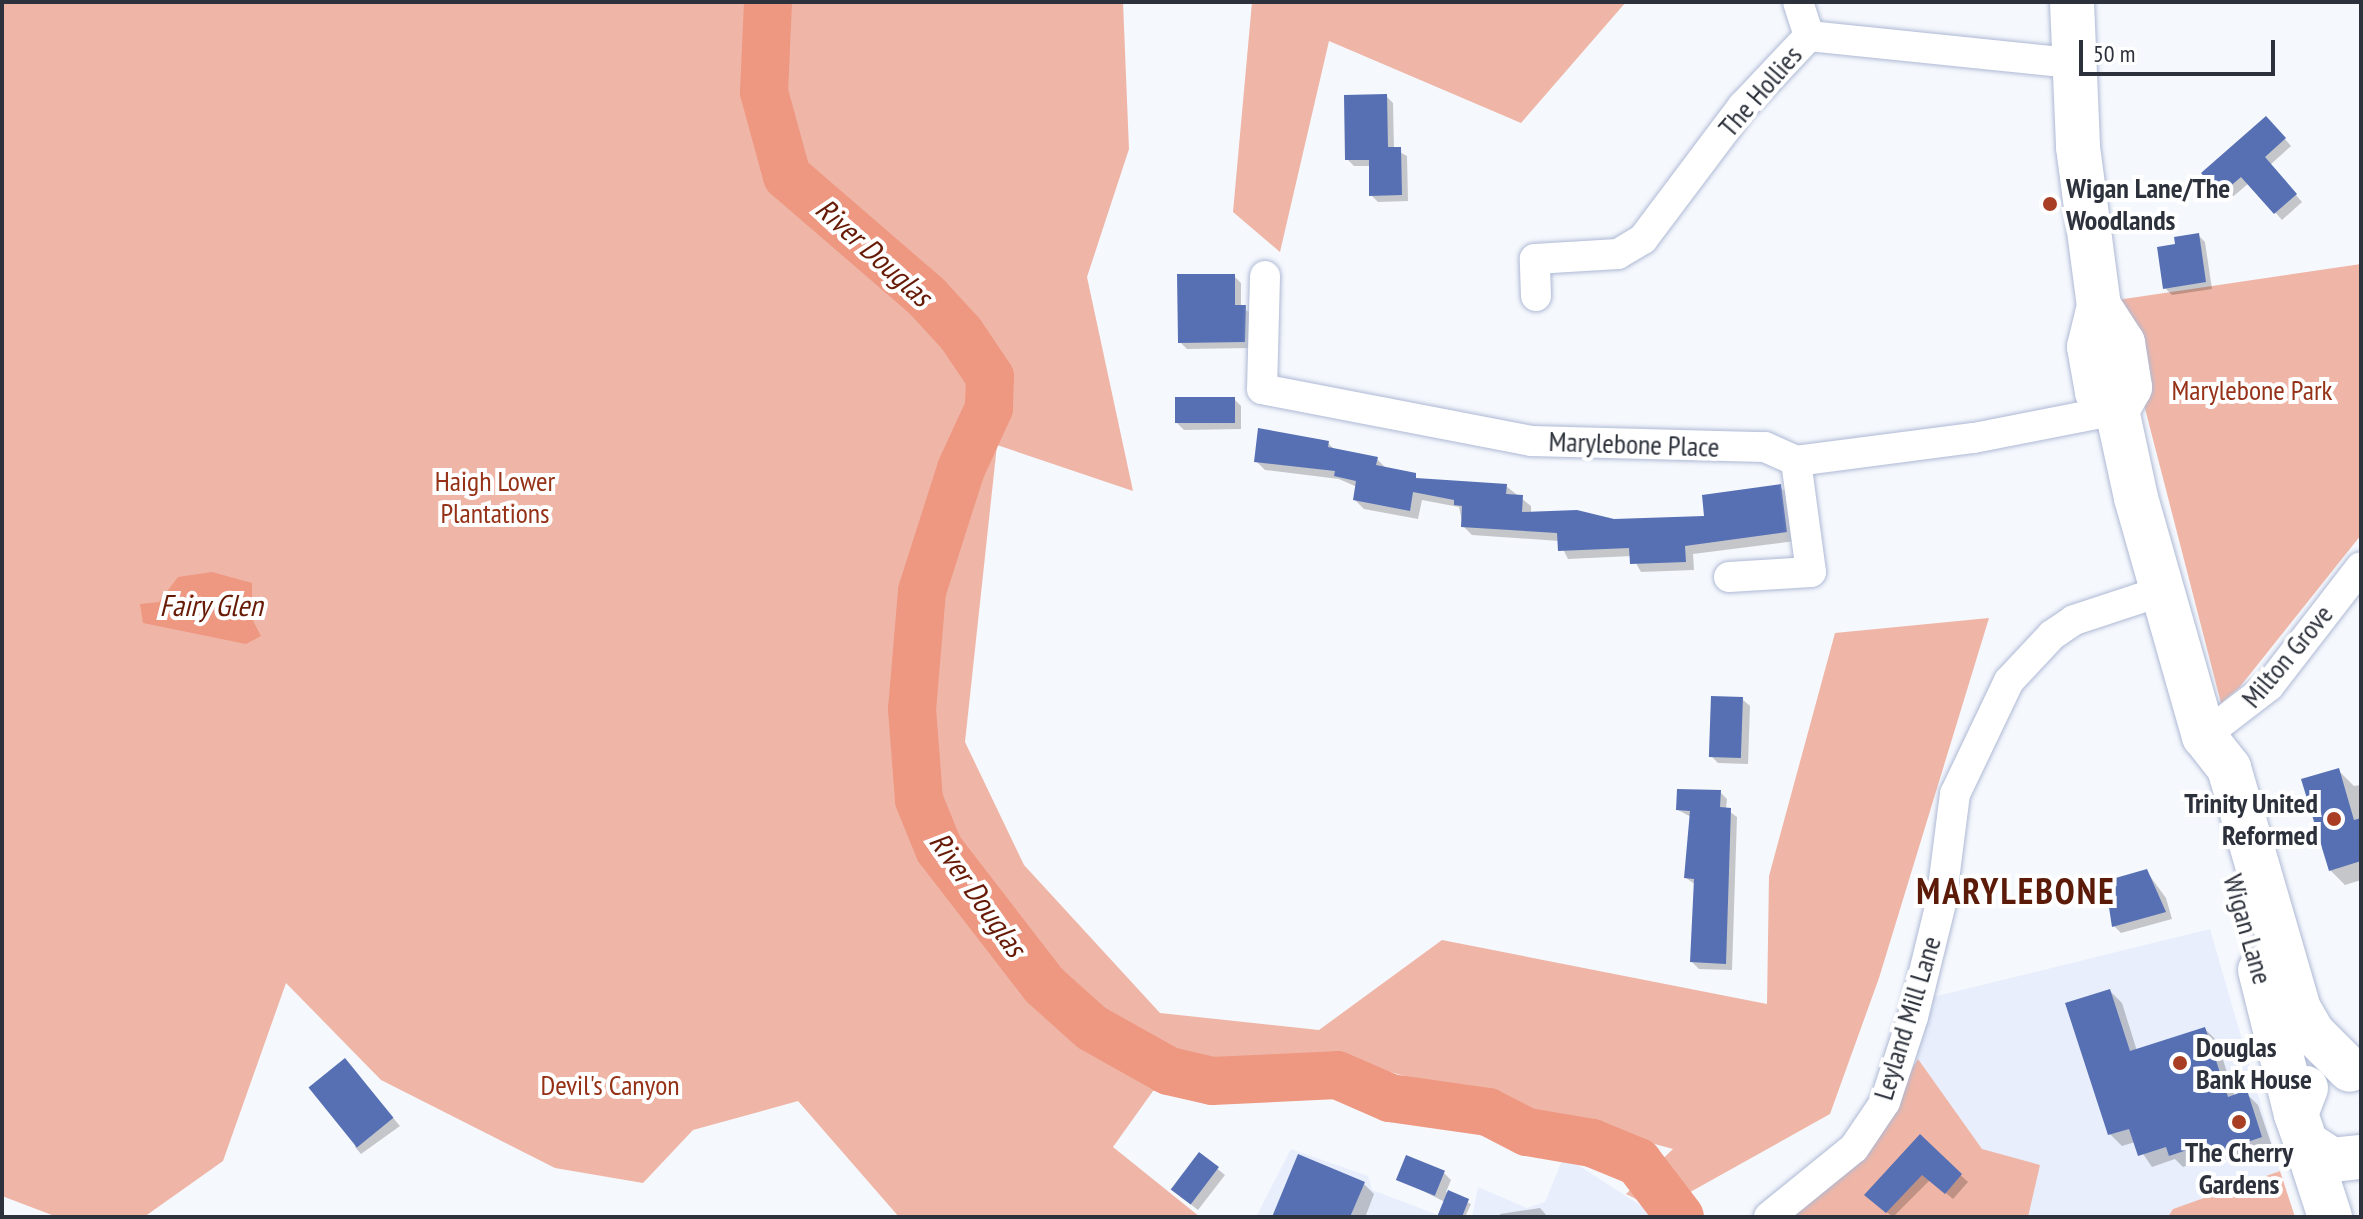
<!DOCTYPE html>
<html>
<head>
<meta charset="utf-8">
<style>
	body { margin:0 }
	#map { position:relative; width:2363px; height:1219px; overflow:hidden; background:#f5f8fd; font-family:"PT Sans Narrow",sans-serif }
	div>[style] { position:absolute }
	.built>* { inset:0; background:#e8eefc }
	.green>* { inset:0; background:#efb6a7 }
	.water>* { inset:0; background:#ee9781 }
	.shadow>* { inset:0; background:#0003 }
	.river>* { height:48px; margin:-24px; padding:0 24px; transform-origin:24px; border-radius:24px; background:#ee9781 }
	.building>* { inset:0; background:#5770b4; transform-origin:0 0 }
	.roads { filter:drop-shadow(0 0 2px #aeb9d4) drop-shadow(0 0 2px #aeb9d4) }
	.minor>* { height:30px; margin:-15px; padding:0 15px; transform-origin:15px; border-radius:15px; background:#fff }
	.trunk>* { height:44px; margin:-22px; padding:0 22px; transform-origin:22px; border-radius:22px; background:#fff }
	.dots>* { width:22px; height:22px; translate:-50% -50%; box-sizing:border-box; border:4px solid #fff; border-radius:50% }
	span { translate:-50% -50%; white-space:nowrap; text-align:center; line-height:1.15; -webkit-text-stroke:8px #fff; paint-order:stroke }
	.street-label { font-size:28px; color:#2c313b }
	.poi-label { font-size:28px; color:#2c313b; font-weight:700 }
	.left { translate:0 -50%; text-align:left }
	.right { translate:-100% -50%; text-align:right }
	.park-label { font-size:28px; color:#953116 }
	.water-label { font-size:30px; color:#671b06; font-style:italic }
	.district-label { font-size:36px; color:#5c1b09; font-weight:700; letter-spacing:2px }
	.frame { position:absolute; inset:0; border:4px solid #2c313b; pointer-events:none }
	.scale { position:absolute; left:2079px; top:40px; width:196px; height:36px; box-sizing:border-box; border:4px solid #2c313b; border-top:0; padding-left:10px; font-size:24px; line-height:28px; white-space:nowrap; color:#2c313b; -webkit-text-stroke:6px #fff; paint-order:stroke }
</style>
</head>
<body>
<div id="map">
	<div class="built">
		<i style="clip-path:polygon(2210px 929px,2280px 1171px,2173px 1209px,2168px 1217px,2002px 1217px,1906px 1091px,1929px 998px)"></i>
		<i style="clip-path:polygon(1291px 1149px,1368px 1176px,1372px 1190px,1443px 1217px,1256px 1217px)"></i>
		<i style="clip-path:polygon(1564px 1156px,1649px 1211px,1649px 1217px,1472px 1217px,1478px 1187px,1527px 1208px,1545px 1202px)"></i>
	</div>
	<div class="green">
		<i style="clip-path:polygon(2px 2px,1123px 2px,1129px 149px,1087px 277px,1133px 491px,997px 445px,965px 742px,1024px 865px,1160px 1013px,1319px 1030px,1442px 940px,1767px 1004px,1769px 876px,1835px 633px,1989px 618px,1879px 978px,1830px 1114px,1658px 1210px,1626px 1194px,1673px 1149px,1364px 1065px,1300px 1100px,1153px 1091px,1113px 1147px,1200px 1217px,899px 1217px,798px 1101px,693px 1130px,643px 1183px,555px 1168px,381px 1080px,286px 983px,223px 1161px,144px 1217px,57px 1217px,2px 1196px)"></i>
		<i style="clip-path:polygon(1252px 2px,1626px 2px,1521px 123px,1329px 41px,1280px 252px,1233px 212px)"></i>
		<i style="clip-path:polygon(2361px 264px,2361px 535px,2239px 688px,2221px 703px,2117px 300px)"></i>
		<i style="clip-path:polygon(1918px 1059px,1982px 1149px,2040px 1165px,2028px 1217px,1767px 1217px,1863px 1152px)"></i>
		<i style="clip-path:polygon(2280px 1171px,2295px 1217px,2168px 1217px,2173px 1209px)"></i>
	</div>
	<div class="water">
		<i style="clip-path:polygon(212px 572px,252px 583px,252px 619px,261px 636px,246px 644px,143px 623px,140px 604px,159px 602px,178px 577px)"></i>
	</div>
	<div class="shadow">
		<i style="clip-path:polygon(1386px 96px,1393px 103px,1394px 149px,1407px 156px,1408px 201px,1378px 202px,1371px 195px,1371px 166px,1354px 166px,1347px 159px)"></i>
		<i style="clip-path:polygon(2273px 125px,2291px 146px,2270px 165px,2302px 202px,2282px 220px,2249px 183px,2229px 200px,2204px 173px)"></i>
		<i style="clip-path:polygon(2198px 235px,2205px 242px,2212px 289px,2172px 295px,2165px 288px)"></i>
		<i style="clip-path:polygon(1234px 276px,1241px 283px,1241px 307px,1252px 314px,1251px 348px,1187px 349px,1180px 342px)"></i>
		<i style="clip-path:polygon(1234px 399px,1241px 406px,1241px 429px,1184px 430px,1177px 423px)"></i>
		<i style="clip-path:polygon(1328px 443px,1335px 450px,1377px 459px,1386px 468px,1420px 480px,1506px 486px,1531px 506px,1531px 514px,1614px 521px,1707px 518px,1780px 487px,1789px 495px,1795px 541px,1693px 554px,1694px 570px,1641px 572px,1632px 556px,1568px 559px,1559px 541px,1472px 535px,1463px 526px,1459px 507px,1422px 500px,1418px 519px,1364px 509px,1355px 500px,1357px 487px,1339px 479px,1265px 470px,1256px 461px)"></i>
		<i style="clip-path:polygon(1742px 699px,1750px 706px,1748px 764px,1718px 763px,1711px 756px)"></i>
		<i style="clip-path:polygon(2339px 771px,2354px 786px,2361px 785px,2361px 880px,2345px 885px,2330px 870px)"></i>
		<i style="clip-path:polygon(1720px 792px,1727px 799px,1726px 809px,1737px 817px,1732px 970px,1699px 969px,1692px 962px,1696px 885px,1686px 878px,1691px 817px,1678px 810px)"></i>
		<i style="clip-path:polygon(2147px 872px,2166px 898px,2172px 919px,2121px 933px,2114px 926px)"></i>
		<i style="clip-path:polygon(2110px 991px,2122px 1003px,2137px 1051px,2205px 1029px,2217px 1041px,2235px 1097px,2246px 1093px,2258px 1105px,2273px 1149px,2234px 1162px,2218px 1155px,2183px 1167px,2175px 1159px,2152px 1167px,2135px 1142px,2122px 1146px,2110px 1134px)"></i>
		<i style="clip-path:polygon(351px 1068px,400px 1126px,361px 1154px,355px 1147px)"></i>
		<i style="clip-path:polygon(1920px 1137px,1968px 1182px,1953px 1199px,1930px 1180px,1893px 1217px,1874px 1202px)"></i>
		<i style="clip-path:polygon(1199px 1154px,1225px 1175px,1198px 1210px,1180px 1196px)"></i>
		<i style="clip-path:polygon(1444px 1173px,1451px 1180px,1446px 1192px,1471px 1204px,1465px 1217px,1444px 1217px,1445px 1202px,1399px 1179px)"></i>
		<i style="clip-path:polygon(1364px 1184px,1374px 1194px,1366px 1215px,1370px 1217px,1274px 1217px)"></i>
		<i style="clip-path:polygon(1540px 1208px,1548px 1217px,1500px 1217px,1500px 1214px)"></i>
	</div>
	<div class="river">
		<i style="left:768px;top:2px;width:90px;rotate:92.5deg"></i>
		<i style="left:764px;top:92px;width:87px;rotate:74.7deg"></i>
		<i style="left:787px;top:176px;width:185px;rotate:40.8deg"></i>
		<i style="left:927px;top:297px;width:50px;rotate:47.4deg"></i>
		<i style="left:961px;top:334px;width:52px;rotate:56deg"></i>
		<i style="left:990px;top:377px;width:31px;rotate:92deg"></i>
		<i style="left:989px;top:408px;width:67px;rotate:114.7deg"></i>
		<i style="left:961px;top:469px;width:128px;rotate:107.7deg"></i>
		<i style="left:922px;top:591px;width:118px;rotate:94.8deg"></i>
		<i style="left:912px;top:709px;width:91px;rotate:85.6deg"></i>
		<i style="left:919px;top:800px;width:53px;rotate:67.8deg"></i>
		<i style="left:939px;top:849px;width:172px;rotate:52.3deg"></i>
		<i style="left:1044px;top:985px;width:64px;rotate:41.9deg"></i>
		<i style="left:1092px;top:1028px;width:88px;rotate:29.2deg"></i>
		<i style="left:1169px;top:1071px;width:44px;rotate:13.1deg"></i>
		<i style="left:1212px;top:1081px;width:125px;rotate:-2.7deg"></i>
		<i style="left:1337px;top:1075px;width:58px;rotate:23.5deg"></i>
		<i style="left:1390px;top:1098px;width:99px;rotate:8.1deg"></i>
		<i style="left:1488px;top:1112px;width:44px;rotate:27.1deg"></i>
		<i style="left:1527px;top:1132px;width:66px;rotate:9.6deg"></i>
		<i style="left:1592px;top:1143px;width:50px;rotate:22.4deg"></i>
		<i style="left:1638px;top:1162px;width:69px;rotate:52.6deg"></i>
	</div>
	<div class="building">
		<i style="clip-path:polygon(1387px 94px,1388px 147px,1401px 147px,1402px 195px,1369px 196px,1369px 160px,1345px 160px,1344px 95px)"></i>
		<i style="clip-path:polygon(2266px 116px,2286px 138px,2265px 157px,2297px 194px,2274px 214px,2241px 177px,2220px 195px,2201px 173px)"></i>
		<i style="clip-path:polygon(2199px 233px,2206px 282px,2163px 289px,2157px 247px,2175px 244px,2174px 237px)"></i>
		<i style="clip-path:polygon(1177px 274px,1235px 274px,1235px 305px,1246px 305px,1245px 342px,1178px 343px)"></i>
		<i style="left:1235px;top:397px;width:26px;height:60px;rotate:90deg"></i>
		<i style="clip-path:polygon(1258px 428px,1329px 441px,1328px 447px,1378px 457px,1376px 465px,1416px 473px,1416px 478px,1507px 484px,1506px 494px,1523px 495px,1522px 512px,1577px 510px,1614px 519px,1704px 516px,1702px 495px,1781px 484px,1787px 532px,1685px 546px,1686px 562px,1630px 564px,1629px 548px,1558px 551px,1557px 533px,1461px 527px,1462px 506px,1454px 505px,1454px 500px,1413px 492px,1410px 511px,1353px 500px,1356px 481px,1334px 476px,1335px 471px,1254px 462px)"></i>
		<i style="left:1711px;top:696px;width:32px;height:61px;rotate:2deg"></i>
		<i style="clip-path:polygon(2339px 768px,2354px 820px,2361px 818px,2361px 861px,2329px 871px,2301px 779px)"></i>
		<i style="clip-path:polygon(1677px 789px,1721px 790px,1720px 807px,1731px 808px,1726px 964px,1690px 962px,1694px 879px,1684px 878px,1690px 811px,1676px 810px)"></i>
		<i style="clip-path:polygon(2147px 869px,2166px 912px,2112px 927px,2105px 881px)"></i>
		<i style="clip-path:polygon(2110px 989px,2130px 1051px,2205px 1027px,2228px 1097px,2247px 1090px,2262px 1137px,2221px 1151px,2211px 1151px,2208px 1143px,2169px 1156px,2166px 1147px,2138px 1156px,2129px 1129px,2108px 1135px,2065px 1003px)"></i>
		<i style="left:345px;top:1058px;width:77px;height:47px;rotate:51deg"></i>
		<i style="clip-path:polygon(1920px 1134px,1962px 1174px,1945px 1194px,1922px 1175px,1886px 1213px,1864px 1195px)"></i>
		<i style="left:1199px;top:1152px;width:25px;height:47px;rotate:37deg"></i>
		<i style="clip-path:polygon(1298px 1154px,1365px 1182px,1350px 1217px,1272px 1217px)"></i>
		<i style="left:1406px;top:1155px;width:42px;height:27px;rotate:22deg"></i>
		<i style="clip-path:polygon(1448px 1190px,1469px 1199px,1462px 1217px,1437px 1217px)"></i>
	</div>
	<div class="roads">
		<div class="minor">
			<i style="left:1798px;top:2px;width:36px;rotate:72deg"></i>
			<i style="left:1265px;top:276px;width:113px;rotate:91.5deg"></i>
			<i style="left:1262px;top:389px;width:274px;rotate:10.9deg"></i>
			<i style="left:1531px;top:441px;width:234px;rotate:1.5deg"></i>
			<i style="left:1765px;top:447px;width:34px;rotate:24deg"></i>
			<i style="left:1796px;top:461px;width:179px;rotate:-7.4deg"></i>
			<i style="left:1974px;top:438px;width:146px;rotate:-11.1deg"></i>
			<i style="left:1536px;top:296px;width:37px;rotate:-92deg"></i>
			<i style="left:1535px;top:259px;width:83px;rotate:-3.4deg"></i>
			<i style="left:1618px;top:254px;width:29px;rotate:-31deg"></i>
			<i style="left:1643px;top:239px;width:166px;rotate:-53.1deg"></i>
			<i style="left:1743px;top:106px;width:96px;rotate:-46.7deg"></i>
			<i style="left:1809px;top:36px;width:264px;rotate:5.9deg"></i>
			<i style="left:1729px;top:577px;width:82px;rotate:-3.5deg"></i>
			<i style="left:1811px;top:572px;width:112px;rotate:-97.7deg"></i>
			<i style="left:2204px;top:736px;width:82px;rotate:-37.6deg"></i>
			<i style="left:2269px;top:686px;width:150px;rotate:-52.3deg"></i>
			<i style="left:1769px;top:1217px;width:109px;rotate:-39.1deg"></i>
			<i style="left:1854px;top:1148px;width:55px;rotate:-56deg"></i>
			<i style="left:1885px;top:1102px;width:89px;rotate:-71.8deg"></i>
			<i style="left:1913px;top:1017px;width:117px;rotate:-76.2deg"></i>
			<i style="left:1941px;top:903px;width:110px;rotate:-82.7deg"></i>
			<i style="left:1955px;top:794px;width:125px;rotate:-64.5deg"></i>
			<i style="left:2009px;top:681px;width:63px;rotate:-46.9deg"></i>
			<i style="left:2052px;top:635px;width:27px;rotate:-34deg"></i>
			<i style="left:2074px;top:620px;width:93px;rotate:-18.2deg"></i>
		</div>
		<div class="trunk">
			<i style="left:2072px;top:2px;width:145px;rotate:87.6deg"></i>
			<i style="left:2078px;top:147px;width:160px;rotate:82.5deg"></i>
			<i style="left:2099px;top:306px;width:42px;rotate:103.7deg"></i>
			<i style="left:2089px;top:347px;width:46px;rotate:79.9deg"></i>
			<i style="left:2097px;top:392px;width:27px;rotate:42deg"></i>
			<i style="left:2117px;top:410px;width:90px;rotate:77.8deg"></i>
			<i style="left:2136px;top:498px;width:248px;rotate:74.1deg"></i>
			<i style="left:2204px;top:736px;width:41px;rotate:52deg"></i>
			<i style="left:2229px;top:768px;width:251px;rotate:73.8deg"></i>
			<i style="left:2299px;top:1009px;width:28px;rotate:60deg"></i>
			<i style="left:2313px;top:1033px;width:52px;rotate:45deg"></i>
			<i style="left:2099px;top:306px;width:44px;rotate:57deg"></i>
			<i style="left:2123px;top:343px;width:45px;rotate:81deg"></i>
			<i style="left:2130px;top:387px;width:26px;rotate:119deg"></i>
			<i style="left:2260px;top:970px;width:148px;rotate:76deg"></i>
			<i style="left:2306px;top:1088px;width:28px;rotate:111deg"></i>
			<i style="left:2296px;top:1114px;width:31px;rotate:71deg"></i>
			<i style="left:2306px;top:1143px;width:31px;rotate:33deg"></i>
			<i style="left:2332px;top:1160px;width:29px;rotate:-6deg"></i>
			<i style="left:2306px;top:1143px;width:78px;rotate:72deg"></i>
		</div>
	</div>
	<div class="dots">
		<i style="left:2050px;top:204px;background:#a83f24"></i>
		<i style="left:2334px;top:819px;background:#a83f24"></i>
		<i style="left:2180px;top:1063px;background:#a83f24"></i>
		<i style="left:2239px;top:1122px;background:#a83f24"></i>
	</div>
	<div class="street-label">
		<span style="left:1760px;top:91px;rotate:-49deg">The Hollies</span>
		<span style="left:1634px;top:444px;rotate:2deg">Marylebone Place</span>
		<span style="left:2287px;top:656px;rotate:-50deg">Milton Grove</span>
		<span style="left:2248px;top:929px;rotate:74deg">Wigan Lane</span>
		<span style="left:1907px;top:1018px;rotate:-73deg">Leyland Mill Lane</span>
	</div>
	<div class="poi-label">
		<span class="left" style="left:2066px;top:204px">Wigan Lane/The<br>Woodlands</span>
		<span class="right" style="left:2318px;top:819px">Trinity United<br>Reformed</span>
		<span class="left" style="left:2196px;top:1063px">Douglas<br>Bank House</span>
		<span style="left:2239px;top:1168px">The Cherry<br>Gardens</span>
	</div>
	<div class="park-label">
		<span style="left:2252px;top:390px">Marylebone Park</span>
		<span style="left:495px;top:497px">Haigh Lower<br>Plantations</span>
		<span style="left:610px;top:1085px">Devil's Canyon</span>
	</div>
	<div class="water-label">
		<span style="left:874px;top:252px;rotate:42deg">River Douglas</span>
		<span style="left:211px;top:605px">Fairy Glen</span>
		<span style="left:978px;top:894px;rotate:55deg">River Douglas</span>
	</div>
	<div class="district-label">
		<span style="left:2016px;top:891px">MARYLEBONE</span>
	</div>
	<div class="frame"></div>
	<div class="scale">50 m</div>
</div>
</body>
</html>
